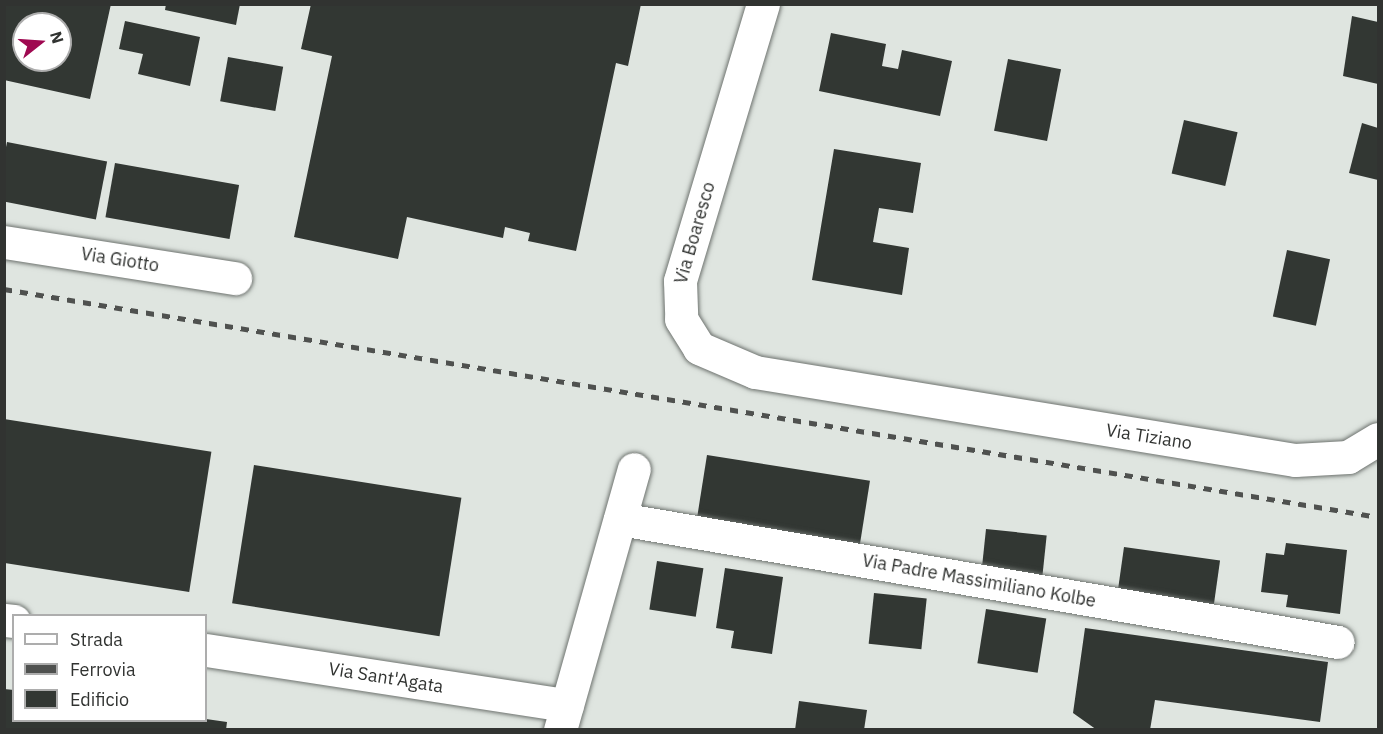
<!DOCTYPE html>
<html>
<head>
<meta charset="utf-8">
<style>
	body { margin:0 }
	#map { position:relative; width:1383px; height:734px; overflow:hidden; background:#dfe5e0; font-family:"IBM Plex Sans",sans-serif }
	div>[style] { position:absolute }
	.building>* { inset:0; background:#323733; transform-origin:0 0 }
	.roads { filter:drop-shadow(0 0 2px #6e736f) drop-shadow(0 0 2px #6e736f) }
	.minor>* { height:33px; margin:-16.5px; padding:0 16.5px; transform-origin:16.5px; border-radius:16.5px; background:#fff }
	.rail>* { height:4.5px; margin-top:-2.25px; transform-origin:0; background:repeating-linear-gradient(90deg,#4f514f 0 8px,transparent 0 16px) }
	span { translate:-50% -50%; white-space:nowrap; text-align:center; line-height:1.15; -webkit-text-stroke:6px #fff; paint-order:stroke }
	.street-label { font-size:18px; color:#313331 }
	.frame { position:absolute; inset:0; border:6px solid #313331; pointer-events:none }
	.legend { position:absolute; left:12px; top:614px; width:195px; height:108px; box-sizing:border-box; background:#fff; border:2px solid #adadad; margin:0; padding:8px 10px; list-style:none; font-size:18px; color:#313331 }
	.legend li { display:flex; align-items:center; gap:12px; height:30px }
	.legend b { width:30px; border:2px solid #adadad }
	.north { position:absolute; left:12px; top:12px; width:60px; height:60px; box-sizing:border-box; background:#fff; border:2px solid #adadad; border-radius:50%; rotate:73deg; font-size:16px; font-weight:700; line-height:24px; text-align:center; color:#313331 }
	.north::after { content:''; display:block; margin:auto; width:21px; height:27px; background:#9f0951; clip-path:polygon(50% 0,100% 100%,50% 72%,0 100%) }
</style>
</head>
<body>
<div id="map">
	<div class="building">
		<i style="clip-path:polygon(evenodd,4px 4px,111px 4px,90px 99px,4px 80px,4px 4px,24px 24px,60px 24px,60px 60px,24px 60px,24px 24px)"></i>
		<i style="clip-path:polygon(166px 4px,240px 4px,236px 25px,165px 10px)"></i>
		<i style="clip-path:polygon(311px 4px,641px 4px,628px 66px,616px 63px,576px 251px,528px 241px,530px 233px,505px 227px,503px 238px,407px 217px,398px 259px,294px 237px,332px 56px,301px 49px)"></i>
		<i style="clip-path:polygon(1352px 16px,1378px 22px,1378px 84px,1343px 76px)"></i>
		<i style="clip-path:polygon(125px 21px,200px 37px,190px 86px,138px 74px,143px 54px,119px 49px)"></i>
		<i style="clip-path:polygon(831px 33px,886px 44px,882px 66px,898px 69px,902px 50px,952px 61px,940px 116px,819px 91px)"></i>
		<i style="left:228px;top:57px;width:56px;height:45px;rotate:10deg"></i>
		<i style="left:1008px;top:59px;width:54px;height:73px;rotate:11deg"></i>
		<i style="left:1184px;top:120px;width:55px;height:55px;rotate:13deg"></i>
		<i style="clip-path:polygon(1362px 123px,1378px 128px,1378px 180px,1349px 173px)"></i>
		<i style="left:7px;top:142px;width:102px;height:59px;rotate:11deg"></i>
		<i style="clip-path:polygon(834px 149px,921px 163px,913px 213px,879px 208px,873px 242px,909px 248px,902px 295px,812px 280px)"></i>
		<i style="left:115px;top:163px;width:126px;height:55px;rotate:10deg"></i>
		<i style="left:1287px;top:250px;width:44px;height:68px;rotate:12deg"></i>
		<i style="left:4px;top:419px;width:210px;height:142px;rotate:9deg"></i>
		<i style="left:707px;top:455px;width:165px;height:70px;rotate:9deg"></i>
		<i style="left:254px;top:465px;width:210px;height:140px;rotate:9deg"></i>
		<i style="left:986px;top:529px;width:61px;height:40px;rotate:6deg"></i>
		<i style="clip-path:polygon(1286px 543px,1347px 550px,1340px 614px,1286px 607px,1288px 595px,1261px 592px,1266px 553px,1284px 555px)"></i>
		<i style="left:1124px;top:547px;width:97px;height:48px;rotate:8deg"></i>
		<i style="left:657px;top:561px;width:47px;height:49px;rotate:9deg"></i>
		<i style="clip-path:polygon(725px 568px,783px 577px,772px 654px,731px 648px,734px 631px,716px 628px)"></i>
		<i style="left:874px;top:593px;width:53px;height:51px;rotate:6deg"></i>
		<i style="left:986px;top:609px;width:61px;height:55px;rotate:9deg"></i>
		<i style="clip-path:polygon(1085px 628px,1328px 662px,1320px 722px,1155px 700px,1150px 730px,1097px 730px,1073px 713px)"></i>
		<i style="clip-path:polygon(4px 689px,14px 690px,14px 720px,206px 719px,227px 722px,226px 730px,4px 730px)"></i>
		<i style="clip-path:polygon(799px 701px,867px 710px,864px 730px,795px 730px)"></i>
	</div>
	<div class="roads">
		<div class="minor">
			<i style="left:763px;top:4px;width:289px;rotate:106.7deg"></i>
			<i style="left:680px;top:281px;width:38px;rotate:88deg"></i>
			<i style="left:681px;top:319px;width:34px;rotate:58deg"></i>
			<i style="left:699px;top:348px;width:61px;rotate:23.2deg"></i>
			<i style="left:755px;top:372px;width:547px;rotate:9.26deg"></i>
			<i style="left:1295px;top:460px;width:53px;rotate:-3.2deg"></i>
			<i style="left:1348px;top:457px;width:35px;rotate:-31deg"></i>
			<i style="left:4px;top:242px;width:234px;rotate:8.9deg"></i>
			<i style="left:620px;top:519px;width:728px;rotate:9.72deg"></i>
			<i style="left:4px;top:620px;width:10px;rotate:6deg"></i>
			<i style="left:206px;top:650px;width:365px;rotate:8.7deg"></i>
			<i style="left:560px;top:730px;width:271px;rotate:-74.2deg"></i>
		</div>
	</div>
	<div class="rail">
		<i style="left:4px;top:289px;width:1393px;rotate:9.42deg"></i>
	</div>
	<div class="street-label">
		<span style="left:695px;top:233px;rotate:-74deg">Via Boaresco</span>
		<span style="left:120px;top:260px;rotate:9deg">Via Giotto</span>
		<span style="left:1149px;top:437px;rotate:9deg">Via Tiziano</span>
		<span style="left:979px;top:581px;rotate:10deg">Via Padre Massimiliano Kolbe</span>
		<span style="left:386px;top:678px;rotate:9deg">Via Sant'Agata</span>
	</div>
	<div class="frame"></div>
	<ul class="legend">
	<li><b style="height:8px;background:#fff"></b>Strada</li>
	<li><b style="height:8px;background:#4f514f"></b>Ferrovia</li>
	<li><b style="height:16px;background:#323733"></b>Edificio</li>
	</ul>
	<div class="north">N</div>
</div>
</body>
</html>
